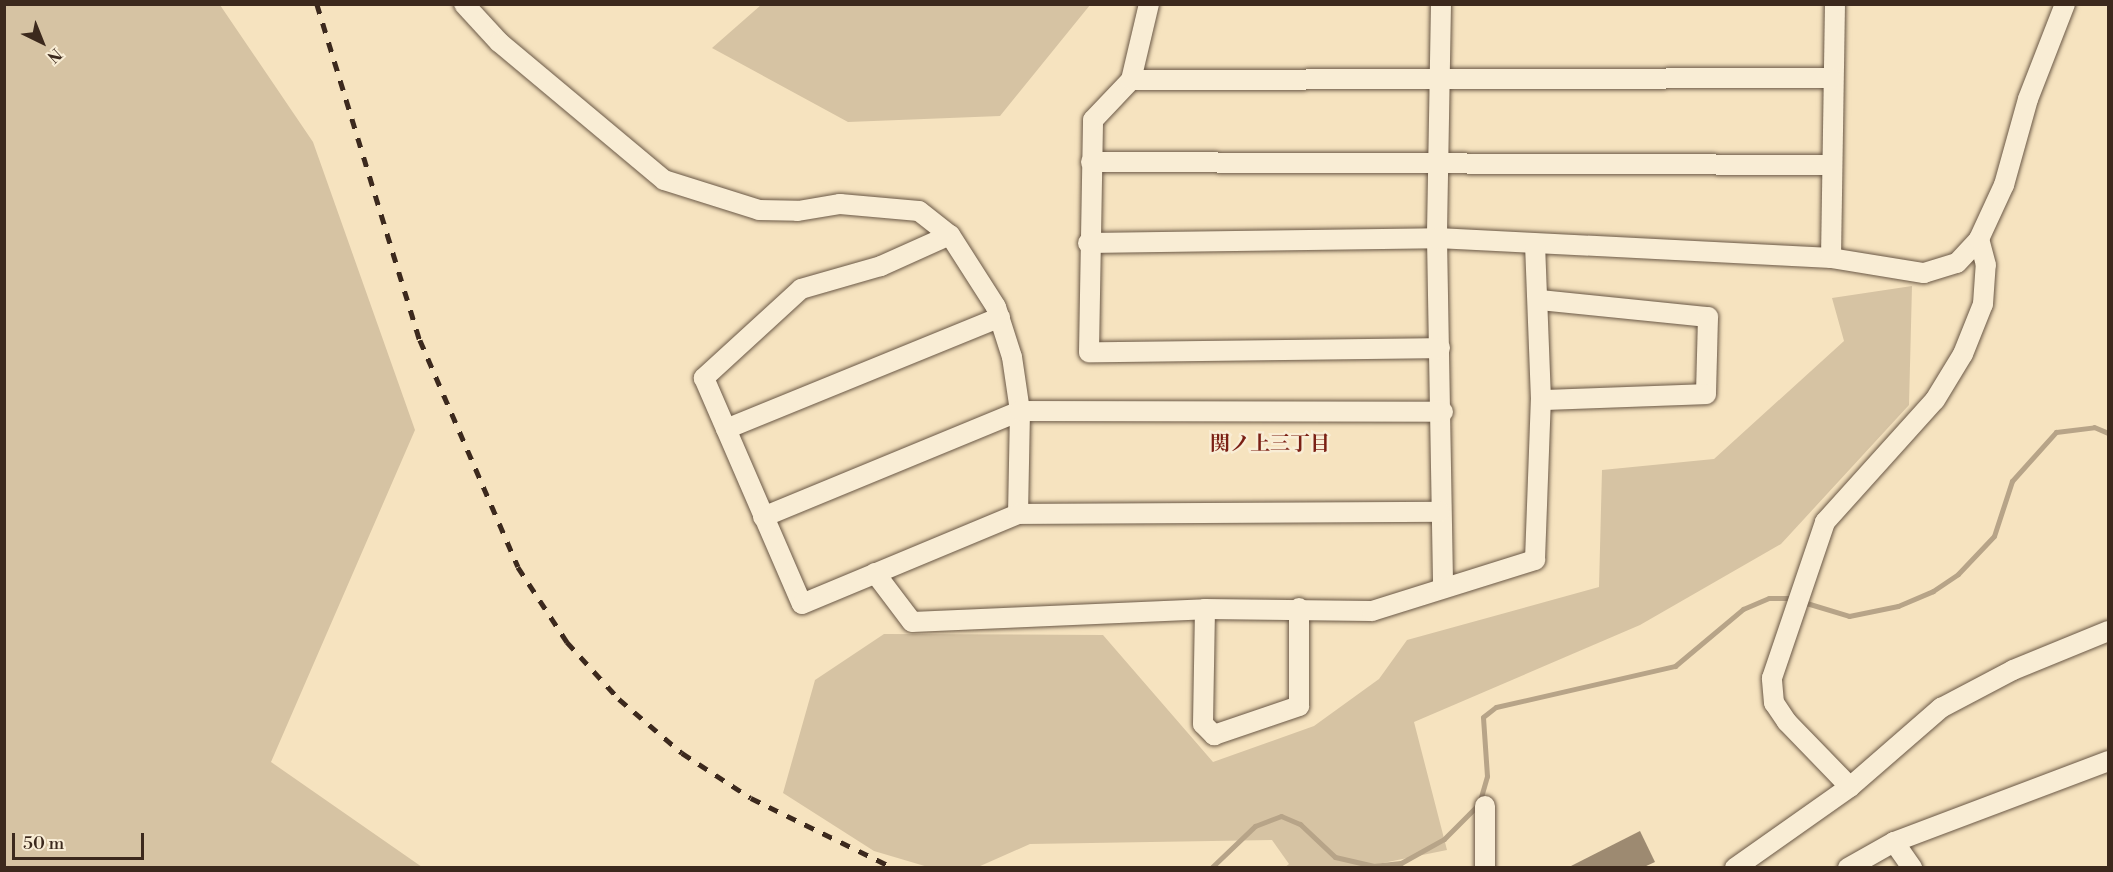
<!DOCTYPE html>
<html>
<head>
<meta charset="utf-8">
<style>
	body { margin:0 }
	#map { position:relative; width:2113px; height:872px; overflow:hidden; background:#f6e3bf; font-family:"Libre Bodoni","Noto Serif JP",serif }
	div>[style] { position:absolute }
	.green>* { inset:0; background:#d6c3a3 }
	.stream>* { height:5px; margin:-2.5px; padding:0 2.5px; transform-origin:2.5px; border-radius:2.5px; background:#b7a488 }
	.building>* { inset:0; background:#9d8a71 }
	.roads { filter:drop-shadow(0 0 2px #6a5846) drop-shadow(0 0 2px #6a5846) }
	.minor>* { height:20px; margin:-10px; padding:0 10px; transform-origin:10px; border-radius:10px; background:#f9edd5 }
	.rail>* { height:4.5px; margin-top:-2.25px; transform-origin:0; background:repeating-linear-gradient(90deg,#3c291d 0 10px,transparent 0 20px) }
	span { translate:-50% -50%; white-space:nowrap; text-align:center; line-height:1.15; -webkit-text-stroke:5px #f9edd5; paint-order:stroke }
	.neighbourhood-label { font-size:20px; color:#7a1f14; font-weight:700 }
	.frame { position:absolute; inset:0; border:6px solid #3c291d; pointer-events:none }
	.north { position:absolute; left:12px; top:12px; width:60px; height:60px; -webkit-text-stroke:4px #f9edd5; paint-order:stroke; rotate:137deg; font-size:16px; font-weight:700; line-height:24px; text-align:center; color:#3c291d }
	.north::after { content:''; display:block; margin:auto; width:21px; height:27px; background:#3c291d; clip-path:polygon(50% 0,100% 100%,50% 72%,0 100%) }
	.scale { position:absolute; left:12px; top:833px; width:132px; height:27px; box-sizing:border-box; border:3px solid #3c291d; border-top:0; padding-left:8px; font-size:18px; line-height:21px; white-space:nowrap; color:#3c291d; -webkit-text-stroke:4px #f9edd5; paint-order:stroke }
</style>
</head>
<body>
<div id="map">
	<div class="green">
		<i style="clip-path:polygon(5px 4px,220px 5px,313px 142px,415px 430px,271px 762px,422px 867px,5px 867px)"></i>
		<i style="clip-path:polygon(761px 5px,761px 4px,1090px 5px,1000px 116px,848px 122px,712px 48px)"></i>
		<i style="clip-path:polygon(1912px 286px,1909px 405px,1781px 544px,1640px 625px,1414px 722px,1447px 850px,1363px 867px,1284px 868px,1289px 864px,1272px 840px,1030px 844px,978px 867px,928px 867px,874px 851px,783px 793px,815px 680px,884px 634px,1103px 635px,1213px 762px,1314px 726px,1379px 679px,1407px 640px,1599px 587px,1602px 470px,1714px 459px,1844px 341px,1832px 298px)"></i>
	</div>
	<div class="stream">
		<i style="left:1803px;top:602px;width:48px;rotate:16.9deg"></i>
		<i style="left:1849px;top:616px;width:50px;rotate:-11.5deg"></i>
		<i style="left:1898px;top:606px;width:38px;rotate:-23deg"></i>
		<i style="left:1933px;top:591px;width:30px;rotate:-34deg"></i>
		<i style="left:1958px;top:574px;width:52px;rotate:-46.5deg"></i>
		<i style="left:1994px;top:536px;width:58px;rotate:-71.9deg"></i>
		<i style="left:2012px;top:481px;width:66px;rotate:-48.1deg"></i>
		<i style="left:2056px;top:432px;width:38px;rotate:-7deg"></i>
		<i style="left:2094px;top:427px;width:15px;rotate:23deg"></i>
		<i style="left:1211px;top:868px;width:61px;rotate:-43.7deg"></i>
		<i style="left:1255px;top:826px;width:28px;rotate:-21deg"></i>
		<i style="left:1281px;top:816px;width:21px;rotate:23deg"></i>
		<i style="left:1300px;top:824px;width:48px;rotate:43.3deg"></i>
		<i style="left:1335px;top:857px;width:39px;rotate:13deg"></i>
		<i style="left:1373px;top:866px;width:28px;rotate:-6deg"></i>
		<i style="left:1401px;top:863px;width:49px;rotate:-29.2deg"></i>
		<i style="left:1444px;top:839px;width:49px;rotate:-45deg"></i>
		<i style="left:1479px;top:804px;width:29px;rotate:-74deg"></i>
		<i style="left:1487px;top:776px;width:59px;rotate:-93.9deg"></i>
		<i style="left:1483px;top:717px;width:16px;rotate:-38deg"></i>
		<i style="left:1496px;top:707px;width:184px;rotate:-12.9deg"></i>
		<i style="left:1675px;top:666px;width:89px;rotate:-40deg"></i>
		<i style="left:1743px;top:609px;width:28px;rotate:-23deg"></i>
		<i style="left:1769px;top:598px;width:25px"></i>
	</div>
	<div class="building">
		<i style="clip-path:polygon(1640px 831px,1655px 862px,1644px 867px,1569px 867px)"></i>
	</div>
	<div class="roads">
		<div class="minor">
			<i style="left:464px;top:4px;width:52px;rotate:47.4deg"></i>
			<i style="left:499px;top:42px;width:215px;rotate:39.9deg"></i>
			<i style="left:664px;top:180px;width:100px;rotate:17.5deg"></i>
			<i style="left:759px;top:210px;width:39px;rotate:1deg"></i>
			<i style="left:798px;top:211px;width:43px;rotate:-9.5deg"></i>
			<i style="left:840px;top:204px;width:79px;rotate:5.1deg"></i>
			<i style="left:919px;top:211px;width:39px;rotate:38deg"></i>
			<i style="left:950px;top:235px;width:85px;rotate:57.4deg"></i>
			<i style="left:996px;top:307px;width:52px;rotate:72.3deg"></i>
			<i style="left:1012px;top:357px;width:55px;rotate:81.6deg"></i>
			<i style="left:1020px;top:411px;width:103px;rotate:91.1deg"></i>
			<i style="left:1441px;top:4px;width:234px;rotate:91deg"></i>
			<i style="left:1437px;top:238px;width:348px;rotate:89deg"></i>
			<i style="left:1131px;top:80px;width:78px;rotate:-76.7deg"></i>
			<i style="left:1091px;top:162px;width:739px;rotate:0.23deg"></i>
			<i style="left:950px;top:235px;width:76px;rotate:155.8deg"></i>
			<i style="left:881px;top:266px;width:83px;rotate:164deg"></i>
			<i style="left:801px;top:289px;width:132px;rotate:137.5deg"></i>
			<i style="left:704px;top:378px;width:246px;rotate:66.6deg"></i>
			<i style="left:802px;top:604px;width:234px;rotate:-22.6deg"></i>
			<i style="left:1018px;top:514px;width:422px;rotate:-0.3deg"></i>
			<i style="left:1088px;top:243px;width:349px;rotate:-0.8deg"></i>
			<i style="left:1437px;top:238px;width:395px;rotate:2.9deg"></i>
			<i style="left:1831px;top:258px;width:94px;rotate:9.2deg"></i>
			<i style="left:1924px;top:273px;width:34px;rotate:-17deg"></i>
			<i style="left:1957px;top:263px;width:33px;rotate:-47deg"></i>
			<i style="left:1831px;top:258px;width:254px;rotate:-89.1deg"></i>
			<i style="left:1540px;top:300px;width:169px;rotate:5.8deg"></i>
			<i style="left:1708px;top:317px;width:77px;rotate:91.5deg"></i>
			<i style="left:1706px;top:394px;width:165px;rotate:177.9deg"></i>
			<i style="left:1440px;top:348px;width:351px;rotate:179.3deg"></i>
			<i style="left:1089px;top:352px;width:232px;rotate:-89deg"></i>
			<i style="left:1093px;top:120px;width:55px;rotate:-46.5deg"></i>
			<i style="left:1131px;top:80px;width:700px;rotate:-0.16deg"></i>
			<i style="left:726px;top:429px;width:296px;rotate:-22.2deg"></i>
			<i style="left:763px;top:517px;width:278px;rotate:-22.4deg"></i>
			<i style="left:1020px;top:411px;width:423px;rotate:0.1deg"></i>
			<i style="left:875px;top:573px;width:61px;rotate:52.9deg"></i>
			<i style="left:912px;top:622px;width:293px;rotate:-2.5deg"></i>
			<i style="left:1205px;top:609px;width:167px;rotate:0.7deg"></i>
			<i style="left:1372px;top:611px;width:171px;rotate:-17.4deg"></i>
			<i style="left:1535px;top:560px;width:160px;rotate:-87.9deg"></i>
			<i style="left:1541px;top:400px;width:154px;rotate:-92.2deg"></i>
			<i style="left:1205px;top:609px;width:115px;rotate:91deg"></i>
			<i style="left:1203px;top:724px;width:16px;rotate:45deg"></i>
			<i style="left:1214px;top:735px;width:90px;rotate:-18.8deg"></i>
			<i style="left:1299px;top:706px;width:98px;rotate:-90deg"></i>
			<i style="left:1850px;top:787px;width:91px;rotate:-134.1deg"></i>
			<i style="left:1787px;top:722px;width:23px;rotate:-124deg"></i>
			<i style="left:1774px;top:703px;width:25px;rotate:-95deg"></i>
			<i style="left:1772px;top:678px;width:165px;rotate:-71.2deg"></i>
			<i style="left:1825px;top:522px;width:164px;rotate:-48deg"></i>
			<i style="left:1935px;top:400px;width:54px;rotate:-58.7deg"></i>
			<i style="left:1963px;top:354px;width:54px;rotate:-68.2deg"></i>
			<i style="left:1983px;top:304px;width:39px;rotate:-86deg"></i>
			<i style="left:1986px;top:265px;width:27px;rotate:-105deg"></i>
			<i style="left:1979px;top:239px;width:60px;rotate:-65.2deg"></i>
			<i style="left:2004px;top:185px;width:89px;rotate:-74.4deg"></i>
			<i style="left:2028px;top:99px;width:102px;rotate:-68.7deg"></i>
			<i style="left:1894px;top:842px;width:32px;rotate:55deg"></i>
			<i style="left:1485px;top:868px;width:62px;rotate:-90deg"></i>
			<i style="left:1735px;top:868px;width:141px;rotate:-35.2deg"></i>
			<i style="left:1850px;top:787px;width:121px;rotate:-41deg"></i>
			<i style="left:1941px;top:708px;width:81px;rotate:-27.8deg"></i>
			<i style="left:2013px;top:670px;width:103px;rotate:-22.3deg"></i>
			<i style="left:1848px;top:868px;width:53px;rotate:-29.5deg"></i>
			<i style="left:1894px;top:842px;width:229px;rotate:-20.7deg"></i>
		</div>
	</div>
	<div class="rail">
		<i style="left:317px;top:4px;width:351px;rotate:73deg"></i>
		<i style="left:420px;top:340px;width:247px;rotate:66.6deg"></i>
		<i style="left:518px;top:567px;width:90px;rotate:56.8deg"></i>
		<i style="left:567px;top:642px;width:77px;rotate:47.6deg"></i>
		<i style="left:619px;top:699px;width:83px;rotate:40.6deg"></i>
		<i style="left:682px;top:753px;width:82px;rotate:33.1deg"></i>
		<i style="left:751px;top:798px;width:159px;rotate:26.1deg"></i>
	</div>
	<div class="neighbourhood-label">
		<span style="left:1270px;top:444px">関ノ上三丁目</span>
	</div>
	<div class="frame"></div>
	<div class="north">N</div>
	<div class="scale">50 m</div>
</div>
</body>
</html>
